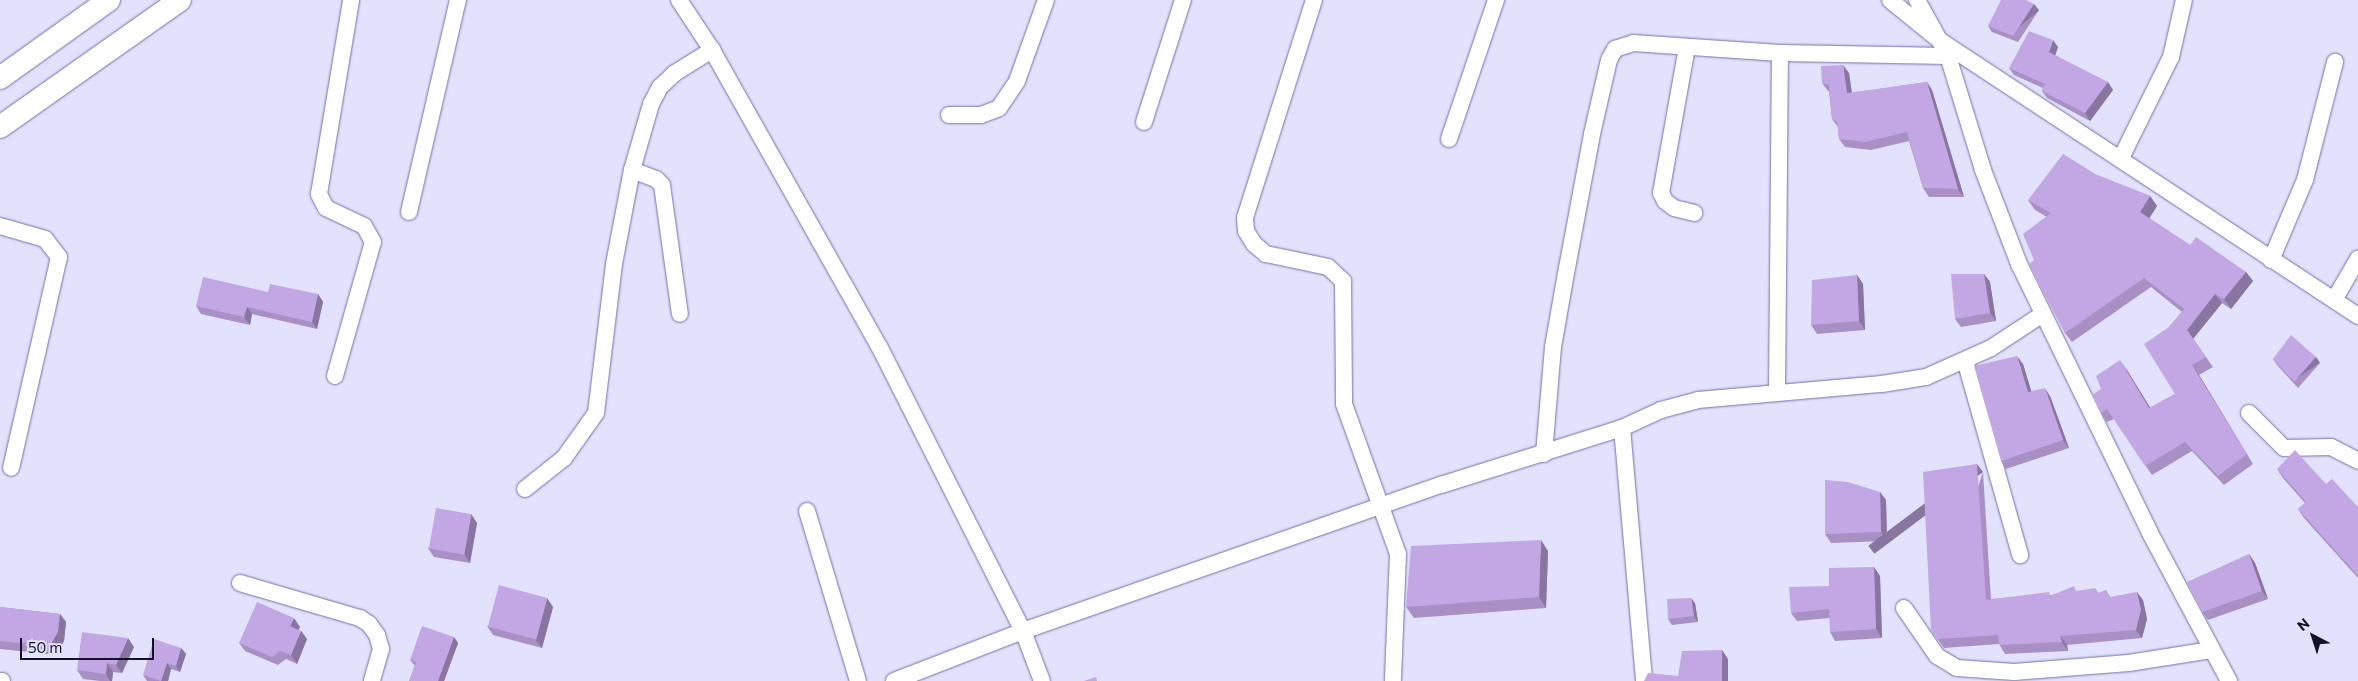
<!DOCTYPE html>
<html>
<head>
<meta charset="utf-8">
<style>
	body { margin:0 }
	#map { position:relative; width:2358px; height:681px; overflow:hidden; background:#e2e2fd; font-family:Commissioner,sans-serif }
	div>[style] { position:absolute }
	.roads { filter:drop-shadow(0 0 1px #7270ac) drop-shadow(0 0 1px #7270ac) }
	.street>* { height:16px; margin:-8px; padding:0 8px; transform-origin:8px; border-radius:8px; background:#fff }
	.secondary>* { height:22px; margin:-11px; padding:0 11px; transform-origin:11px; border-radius:11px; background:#fff }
	.wall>* { inset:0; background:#a890c5 }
	.shaded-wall>* { inset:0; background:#8875a0; transform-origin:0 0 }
	.building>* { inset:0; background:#c3a7e5; transform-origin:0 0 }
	span { translate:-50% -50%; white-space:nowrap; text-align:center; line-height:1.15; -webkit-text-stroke:4.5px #e2e2fd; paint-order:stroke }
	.north { position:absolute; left:2288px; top:611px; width:50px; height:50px; -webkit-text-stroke:4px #e2e2fd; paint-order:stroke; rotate:320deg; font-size:14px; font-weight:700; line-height:20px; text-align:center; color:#141229 }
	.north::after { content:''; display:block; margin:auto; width:18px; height:22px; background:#141229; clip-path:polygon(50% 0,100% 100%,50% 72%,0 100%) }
	.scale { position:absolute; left:20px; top:638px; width:134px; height:22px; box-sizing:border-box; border:2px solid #141229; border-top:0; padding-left:6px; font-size:15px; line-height:18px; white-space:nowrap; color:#141229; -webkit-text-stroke:4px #e2e2fd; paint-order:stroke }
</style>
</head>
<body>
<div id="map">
	<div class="roads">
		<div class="street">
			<i style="left:679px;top:0;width:60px;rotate:56.6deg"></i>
			<i style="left:712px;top:50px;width:342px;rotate:60.6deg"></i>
			<i style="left:880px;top:348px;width:317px;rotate:63.2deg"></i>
			<i style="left:1023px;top:631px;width:53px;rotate:69.2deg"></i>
			<i style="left:1314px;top:0;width:228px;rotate:107.6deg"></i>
			<i style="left:1245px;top:217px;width:14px;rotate:86deg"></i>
			<i style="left:1246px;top:231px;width:15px;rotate:58deg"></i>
			<i style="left:1254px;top:244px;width:16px;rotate:40deg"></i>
			<i style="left:1266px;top:254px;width:63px;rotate:11.8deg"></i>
			<i style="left:1328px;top:267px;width:21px;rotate:43deg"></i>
			<i style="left:1343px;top:281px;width:123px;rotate:89.5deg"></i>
			<i style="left:1344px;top:404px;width:159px;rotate:70.2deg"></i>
			<i style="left:1398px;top:554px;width:127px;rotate:92.3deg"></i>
			<i style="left:1890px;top:0;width:63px;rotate:39.2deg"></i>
			<i style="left:1939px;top:40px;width:502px;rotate:33.37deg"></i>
			<i style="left:1917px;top:0;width:64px;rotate:61deg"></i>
			<i style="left:1948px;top:56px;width:119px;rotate:72.9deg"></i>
			<i style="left:1983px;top:170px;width:101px;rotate:69deg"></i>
			<i style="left:2019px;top:264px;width:299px;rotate:64deg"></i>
			<i style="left:2150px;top:533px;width:168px;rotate:61.9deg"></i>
			<i style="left:1687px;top:47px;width:148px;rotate:100.1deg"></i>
			<i style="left:1661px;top:193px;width:9px;rotate:63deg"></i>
			<i style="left:1665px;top:201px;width:11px;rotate:38deg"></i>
			<i style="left:1674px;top:208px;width:21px;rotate:14deg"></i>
			<i style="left:949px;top:115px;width:32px"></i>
			<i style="left:981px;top:115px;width:19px;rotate:-21deg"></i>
			<i style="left:999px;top:108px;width:32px;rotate:-56deg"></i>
			<i style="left:1017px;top:81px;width:86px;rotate:-70.3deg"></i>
			<i style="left:1144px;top:122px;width:128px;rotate:-72.3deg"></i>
			<i style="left:1449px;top:139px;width:147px;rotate:-71.3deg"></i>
			<i style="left:2121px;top:158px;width:113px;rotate:-63.7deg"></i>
			<i style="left:2171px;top:57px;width:58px;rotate:-77.2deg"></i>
			<i style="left:632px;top:170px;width:26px;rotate:21deg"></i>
			<i style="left:656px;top:179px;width:8px;rotate:45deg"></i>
			<i style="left:662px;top:185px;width:130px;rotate:82.1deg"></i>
			<i style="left:409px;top:212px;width:218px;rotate:-77deg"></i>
			<i style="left:0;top:226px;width:47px;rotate:16.1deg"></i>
			<i style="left:45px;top:239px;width:23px;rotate:52deg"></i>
			<i style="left:59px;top:257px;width:216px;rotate:102.8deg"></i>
			<i style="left:2271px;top:260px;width:87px;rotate:-67deg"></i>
			<i style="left:2305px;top:180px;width:122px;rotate:-75.7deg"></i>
			<i style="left:2334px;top:300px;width:48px;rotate:-59.7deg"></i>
			<i style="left:1965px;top:360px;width:203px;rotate:74.2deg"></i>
			<i style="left:335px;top:376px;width:139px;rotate:-74.2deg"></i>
			<i style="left:373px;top:242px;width:18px;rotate:-119deg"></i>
			<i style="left:364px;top:226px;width:42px;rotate:-154.7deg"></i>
			<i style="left:326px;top:208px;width:16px;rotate:-117deg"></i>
			<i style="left:319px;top:194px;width:197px;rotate:-80.6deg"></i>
			<i style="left:1777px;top:392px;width:339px;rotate:-89.5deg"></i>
			<i style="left:2249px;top:413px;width:49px;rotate:45deg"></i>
			<i style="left:2284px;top:448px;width:47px;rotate:-1.2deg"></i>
			<i style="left:2331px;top:447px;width:30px;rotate:27deg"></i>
			<i style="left:1622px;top:428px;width:254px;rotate:85deg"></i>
			<i style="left:1544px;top:454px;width:107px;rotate:-85.2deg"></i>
			<i style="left:1553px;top:347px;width:80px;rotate:-80deg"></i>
			<i style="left:1567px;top:268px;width:136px;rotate:-79.4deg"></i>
			<i style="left:1592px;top:134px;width:76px;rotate:-77.1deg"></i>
			<i style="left:1609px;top:60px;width:13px;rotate:-61deg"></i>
			<i style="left:1615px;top:49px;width:19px;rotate:-18deg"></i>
			<i style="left:1633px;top:43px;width:147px;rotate:3.9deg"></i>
			<i style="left:1780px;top:53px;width:168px;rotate:1deg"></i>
			<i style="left:525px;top:489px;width:50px;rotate:-38.5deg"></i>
			<i style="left:564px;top:458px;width:55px;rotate:-54.6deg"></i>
			<i style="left:596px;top:413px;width:150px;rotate:-83.1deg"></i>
			<i style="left:614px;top:264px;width:96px;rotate:-79.2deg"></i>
			<i style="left:632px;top:170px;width:69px;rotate:-73.9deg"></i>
			<i style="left:651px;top:104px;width:19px;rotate:-62deg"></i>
			<i style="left:660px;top:87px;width:21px;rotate:-43deg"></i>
			<i style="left:675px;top:73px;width:44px;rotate:-31.9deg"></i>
			<i style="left:807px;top:511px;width:177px;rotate:73.3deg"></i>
			<i style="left:240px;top:583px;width:125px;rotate:16.3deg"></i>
			<i style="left:360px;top:618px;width:11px;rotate:34deg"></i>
			<i style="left:369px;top:624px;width:14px;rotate:54deg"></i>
			<i style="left:377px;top:635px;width:15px;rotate:74deg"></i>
			<i style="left:381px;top:649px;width:33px;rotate:106deg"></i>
			<i style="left:1904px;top:608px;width:58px;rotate:55.5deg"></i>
			<i style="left:1937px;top:656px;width:23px;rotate:31deg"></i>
			<i style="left:1957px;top:668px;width:57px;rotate:4deg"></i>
			<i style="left:2014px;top:672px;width:115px;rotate:-4.5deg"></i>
			<i style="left:2129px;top:663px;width:83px;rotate:-9deg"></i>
			<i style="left:0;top:681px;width:2px"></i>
			<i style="left:894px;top:681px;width:138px;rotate:-21.2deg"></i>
			<i style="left:1023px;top:631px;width:443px;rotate:-19.3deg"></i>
			<i style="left:1441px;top:485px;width:190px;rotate:-17.5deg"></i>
			<i style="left:1622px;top:428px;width:43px;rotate:-24.8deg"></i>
			<i style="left:1661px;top:410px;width:38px;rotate:-15deg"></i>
			<i style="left:1698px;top:400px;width:185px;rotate:-5deg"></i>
			<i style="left:1882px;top:384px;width:45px;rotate:-9deg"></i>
			<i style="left:1926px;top:377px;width:71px;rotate:-24deg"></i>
			<i style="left:1991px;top:348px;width:62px;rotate:-33.2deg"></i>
		</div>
		<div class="secondary">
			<i style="left:0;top:78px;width:134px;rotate:-35.6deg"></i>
			<i style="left:0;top:127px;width:220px;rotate:-35.2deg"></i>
		</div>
	</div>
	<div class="wall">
		<i style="clip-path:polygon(2039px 10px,2018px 42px,1992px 32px,1988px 26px)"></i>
		<i style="clip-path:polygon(2058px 47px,2055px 55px,2113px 90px,2090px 121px,2047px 98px,2042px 91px,2043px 88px,2014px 75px,2009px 68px)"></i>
		<i style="clip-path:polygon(1849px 73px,1852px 93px,1927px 82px,1932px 90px,1964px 197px,1929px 197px,1923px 188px,1909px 141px,1871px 150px,1845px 147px,1839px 139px,1838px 127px,1832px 119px,1829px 91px,1828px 91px,1822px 83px)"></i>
		<i style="clip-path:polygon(2097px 175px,2150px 196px,2157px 206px,2149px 218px,2190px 245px,2246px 272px,2253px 281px,2231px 309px,2222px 303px,2193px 339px,2213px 367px,2199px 375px,2253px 464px,2224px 485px,2192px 451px,2152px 475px,2114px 419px,2107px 422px,2101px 413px,2101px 389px,2127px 370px,2150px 408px,2175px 394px,2169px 327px,2182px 312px,2151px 287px,2072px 342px,2065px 333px,2034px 260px,2047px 217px,2035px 210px,2028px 200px)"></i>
		<i style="clip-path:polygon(1984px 274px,1990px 282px,1996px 321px,1961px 327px,1955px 319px)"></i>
		<i style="clip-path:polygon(1857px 275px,1863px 284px,1865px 330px,1817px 334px,1811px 325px)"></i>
		<i style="clip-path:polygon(268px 292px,318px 294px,323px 302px,317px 329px,252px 314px,250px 325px,201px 314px,196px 306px)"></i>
		<i style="clip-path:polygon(2316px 357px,2320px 363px,2298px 388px,2277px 365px,2273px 359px)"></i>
		<i style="clip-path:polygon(2023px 364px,2031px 391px,2050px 396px,2069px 448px,2006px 469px,2001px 461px)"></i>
		<i style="clip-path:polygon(2277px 469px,2326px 484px,2358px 507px,2358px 578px,2304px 518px,2298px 509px,2305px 503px,2283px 478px)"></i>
		<i style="clip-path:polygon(1983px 472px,1991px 599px,2051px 595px,2077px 591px,2099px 593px,2106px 590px,2110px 597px,2143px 600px,2147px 619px,2142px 638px,2067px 645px,2068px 651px,2005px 654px,1999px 644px,1944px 648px,1931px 630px)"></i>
		<i style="clip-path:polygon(1880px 492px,1886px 500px,1887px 541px,1831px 543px,1825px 534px)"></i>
		<i style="clip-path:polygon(471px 514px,477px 523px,470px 563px,434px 557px,428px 548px)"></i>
		<i style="clip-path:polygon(1548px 551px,1546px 608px,1414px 618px,1406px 607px)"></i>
		<i style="clip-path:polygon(2249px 554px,2255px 563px,2268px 599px,2208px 620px,2202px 612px)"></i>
		<i style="clip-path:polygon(1874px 567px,1880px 576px,1882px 638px,1835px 641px,1830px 632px,1830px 618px,1797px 621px,1791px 613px,1829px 586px)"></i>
		<i style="clip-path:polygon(1695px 603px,1698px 622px,1672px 625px,1668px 619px)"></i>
		<i style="clip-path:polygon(0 607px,60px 614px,66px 622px,64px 641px,56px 655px,0 649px)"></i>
		<i style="clip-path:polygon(553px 607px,542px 648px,493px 635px,487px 626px)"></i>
		<i style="clip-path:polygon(300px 627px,298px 630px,301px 631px,307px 639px,297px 664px,286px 659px,278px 665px,245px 651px,239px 643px)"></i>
		<i style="clip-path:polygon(454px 637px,458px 643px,444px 681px,409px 681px,415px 666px,410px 660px)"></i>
		<i style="clip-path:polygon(134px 647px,122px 673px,113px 672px,112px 681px,100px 681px,83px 679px,77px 670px)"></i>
		<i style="clip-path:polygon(181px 648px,186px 654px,180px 672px,171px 669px,168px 681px,147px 681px,143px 675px)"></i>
	</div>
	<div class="shaded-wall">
		<i style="left:2034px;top:4px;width:8px;height:38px;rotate:50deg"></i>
		<i style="clip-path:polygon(2053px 40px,2058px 47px,2054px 59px,2049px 52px)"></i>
		<i style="clip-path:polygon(1843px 65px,1849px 73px,1853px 102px,1847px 93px)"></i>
		<i style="clip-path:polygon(1927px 82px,1932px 90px,1964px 197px,1958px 189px)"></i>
		<i style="clip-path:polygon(2108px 82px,2113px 90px,2090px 121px,2085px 113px)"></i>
		<i style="clip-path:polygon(2150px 196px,2157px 206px,2147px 222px,2140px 212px)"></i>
		<i style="clip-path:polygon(2246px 272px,2253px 281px,2231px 309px,2224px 299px)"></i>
		<i style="clip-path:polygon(1984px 274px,1990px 282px,1996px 321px,1990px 313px)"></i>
		<i style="clip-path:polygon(1857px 275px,1863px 284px,1865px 330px,1859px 321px)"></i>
		<i style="clip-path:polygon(318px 294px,323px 302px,317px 329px,312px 322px)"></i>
		<i style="clip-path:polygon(2215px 294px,2222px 303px,2193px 339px,2213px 367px,2187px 330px)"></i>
		<i style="clip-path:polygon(247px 307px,252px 314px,250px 325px,244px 317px)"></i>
		<i style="clip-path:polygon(2017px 356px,2023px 364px,2034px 400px,2028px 392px)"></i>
		<i style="left:2316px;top:357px;width:7px;height:33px;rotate:56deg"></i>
		<i style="clip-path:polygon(2120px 360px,2127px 370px,2156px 417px,2149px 408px)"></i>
		<i style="clip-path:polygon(2192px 365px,2199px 375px,2253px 464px,2247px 454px)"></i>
		<i style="clip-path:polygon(2045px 388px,2050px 396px,2069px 448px,2063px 440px)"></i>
		<i style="left:1977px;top:464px;width:10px;height:136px;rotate:53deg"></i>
		<i style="clip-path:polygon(1880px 492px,1886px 500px,1887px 541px,1881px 532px)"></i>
		<i style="clip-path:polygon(471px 514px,477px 523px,470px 563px,464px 554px)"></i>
		<i style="clip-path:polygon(1541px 540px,1548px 551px,1546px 608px,1539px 597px)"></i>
		<i style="clip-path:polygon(2249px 554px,2255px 563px,2268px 599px,2262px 591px)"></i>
		<i style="clip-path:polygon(1874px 567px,1880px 576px,1882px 638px,1876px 629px)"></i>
		<i style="clip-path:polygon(2137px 592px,2143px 600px,2147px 619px,2142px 638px,2136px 630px)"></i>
		<i style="clip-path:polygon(547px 598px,553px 607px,542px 648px,536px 640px)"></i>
		<i style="clip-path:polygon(1691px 598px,1695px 603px,1698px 622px,1694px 616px)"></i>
		<i style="clip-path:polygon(60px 614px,66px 622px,64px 641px,56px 655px,50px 646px)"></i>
		<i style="clip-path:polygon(294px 618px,300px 627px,296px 635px,290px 626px)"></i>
		<i style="clip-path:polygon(301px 631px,307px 639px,297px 664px,291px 655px)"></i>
		<i style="clip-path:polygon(2060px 636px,2067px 645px,2068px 651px,2062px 642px)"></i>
		<i style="clip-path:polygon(454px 637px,458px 643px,444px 681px,438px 681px)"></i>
		<i style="clip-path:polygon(128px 638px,134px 647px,122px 673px,116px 665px)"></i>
		<i style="clip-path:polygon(181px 648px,186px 654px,180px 672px,176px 666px)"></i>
		<i style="clip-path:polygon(1722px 650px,1728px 659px,1728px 681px,1722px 681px)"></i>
		<i style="clip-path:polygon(107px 663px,113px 672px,112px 681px,110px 681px,106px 674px)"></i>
		<i style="clip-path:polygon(167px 663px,171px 669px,168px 681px,161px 681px)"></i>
	</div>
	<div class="building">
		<i style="clip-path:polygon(2001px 0,2026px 0,2034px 4px,2013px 36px,1988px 26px)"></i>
		<i style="clip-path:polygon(2029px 31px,2053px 40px,2049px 52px,2108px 82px,2085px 113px,2042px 91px,2045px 84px,2009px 68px)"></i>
		<i style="clip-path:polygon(1843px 65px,1847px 93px,1927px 82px,1958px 189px,1923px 188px,1907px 132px,1865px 142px,1839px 139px,1837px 122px,1832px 119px,1829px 85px,1822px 83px,1821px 66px)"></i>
		<i style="clip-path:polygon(2063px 154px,2097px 175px,2150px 196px,2140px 212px,2190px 245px,2196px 237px,2246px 272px,2224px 299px,2215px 294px,2187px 330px,2206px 357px,2192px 365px,2247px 454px,2218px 476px,2185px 442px,2145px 466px,2107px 409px,2101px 413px,2092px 395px,2101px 389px,2096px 376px,2120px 360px,2149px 408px,2175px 394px,2144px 344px,2169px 327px,2184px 309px,2144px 278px,2065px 333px,2033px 274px,2029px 264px,2034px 260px,2023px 234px,2051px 213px,2028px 200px)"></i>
		<i style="clip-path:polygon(1951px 274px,1984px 274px,1990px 313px,1955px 319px)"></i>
		<i style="clip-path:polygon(1857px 275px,1859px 321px,1811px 325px,1812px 280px)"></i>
		<i style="clip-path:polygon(203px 277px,268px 292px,270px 284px,318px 294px,312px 322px,247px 307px,244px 317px,196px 306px)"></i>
		<i style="clip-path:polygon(2291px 335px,2316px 357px,2294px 382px,2273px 359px)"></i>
		<i style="clip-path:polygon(2017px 356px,2028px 392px,2045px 388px,2063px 440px,2001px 461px,1974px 366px)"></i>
		<i style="clip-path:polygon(2295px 450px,2326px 484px,2332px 479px,2358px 507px,2358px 576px,2298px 509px,2306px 502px,2277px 469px)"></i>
		<i style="clip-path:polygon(1977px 464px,1986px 600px,2049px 592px,2050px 596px,2074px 586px,2076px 591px,2095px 588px,2099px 593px,2106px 590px,2109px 597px,2137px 592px,2141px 610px,2136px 630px,2060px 636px,2062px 642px,1999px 645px,1998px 635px,1938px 639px,1931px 630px,1923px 472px)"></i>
		<i style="clip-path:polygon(1825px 480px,1848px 482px,1880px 492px,1881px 532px,1825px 534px)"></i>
		<i style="left:436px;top:508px;width:36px;height:41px;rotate:10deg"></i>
		<i style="clip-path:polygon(1541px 540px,1539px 597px,1406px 607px,1411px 546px)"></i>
		<i style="clip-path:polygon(2249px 554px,2262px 591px,2202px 612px,2187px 582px)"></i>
		<i style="clip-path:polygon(1874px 567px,1876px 629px,1830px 632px,1829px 609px,1791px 613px,1789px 587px,1829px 586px,1829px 568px)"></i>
		<i style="left:499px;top:585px;width:50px;height:43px;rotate:15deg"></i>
		<i style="clip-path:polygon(1691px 598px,1694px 616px,1668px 619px,1667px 599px)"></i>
		<i style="clip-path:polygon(257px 602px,294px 618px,290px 626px,301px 631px,291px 655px,280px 651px,272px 657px,239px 643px)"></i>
		<i style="clip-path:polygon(0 607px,60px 614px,58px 632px,50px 646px,0 641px)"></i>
		<i style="clip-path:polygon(422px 626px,454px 637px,438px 681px,409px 681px,416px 662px,410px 660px)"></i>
		<i style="clip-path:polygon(82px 632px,128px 638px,116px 665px,107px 663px,106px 674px,77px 670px)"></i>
		<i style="clip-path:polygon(154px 639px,181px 648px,176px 666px,167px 663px,161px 681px,143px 675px)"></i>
		<i style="clip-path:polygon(1722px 650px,1722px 681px,1644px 681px,1648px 673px,1678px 676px,1682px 651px)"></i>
		<i style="clip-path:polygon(1096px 677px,1097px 681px,1084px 681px)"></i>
	</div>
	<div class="north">N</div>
	<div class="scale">50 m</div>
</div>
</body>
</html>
